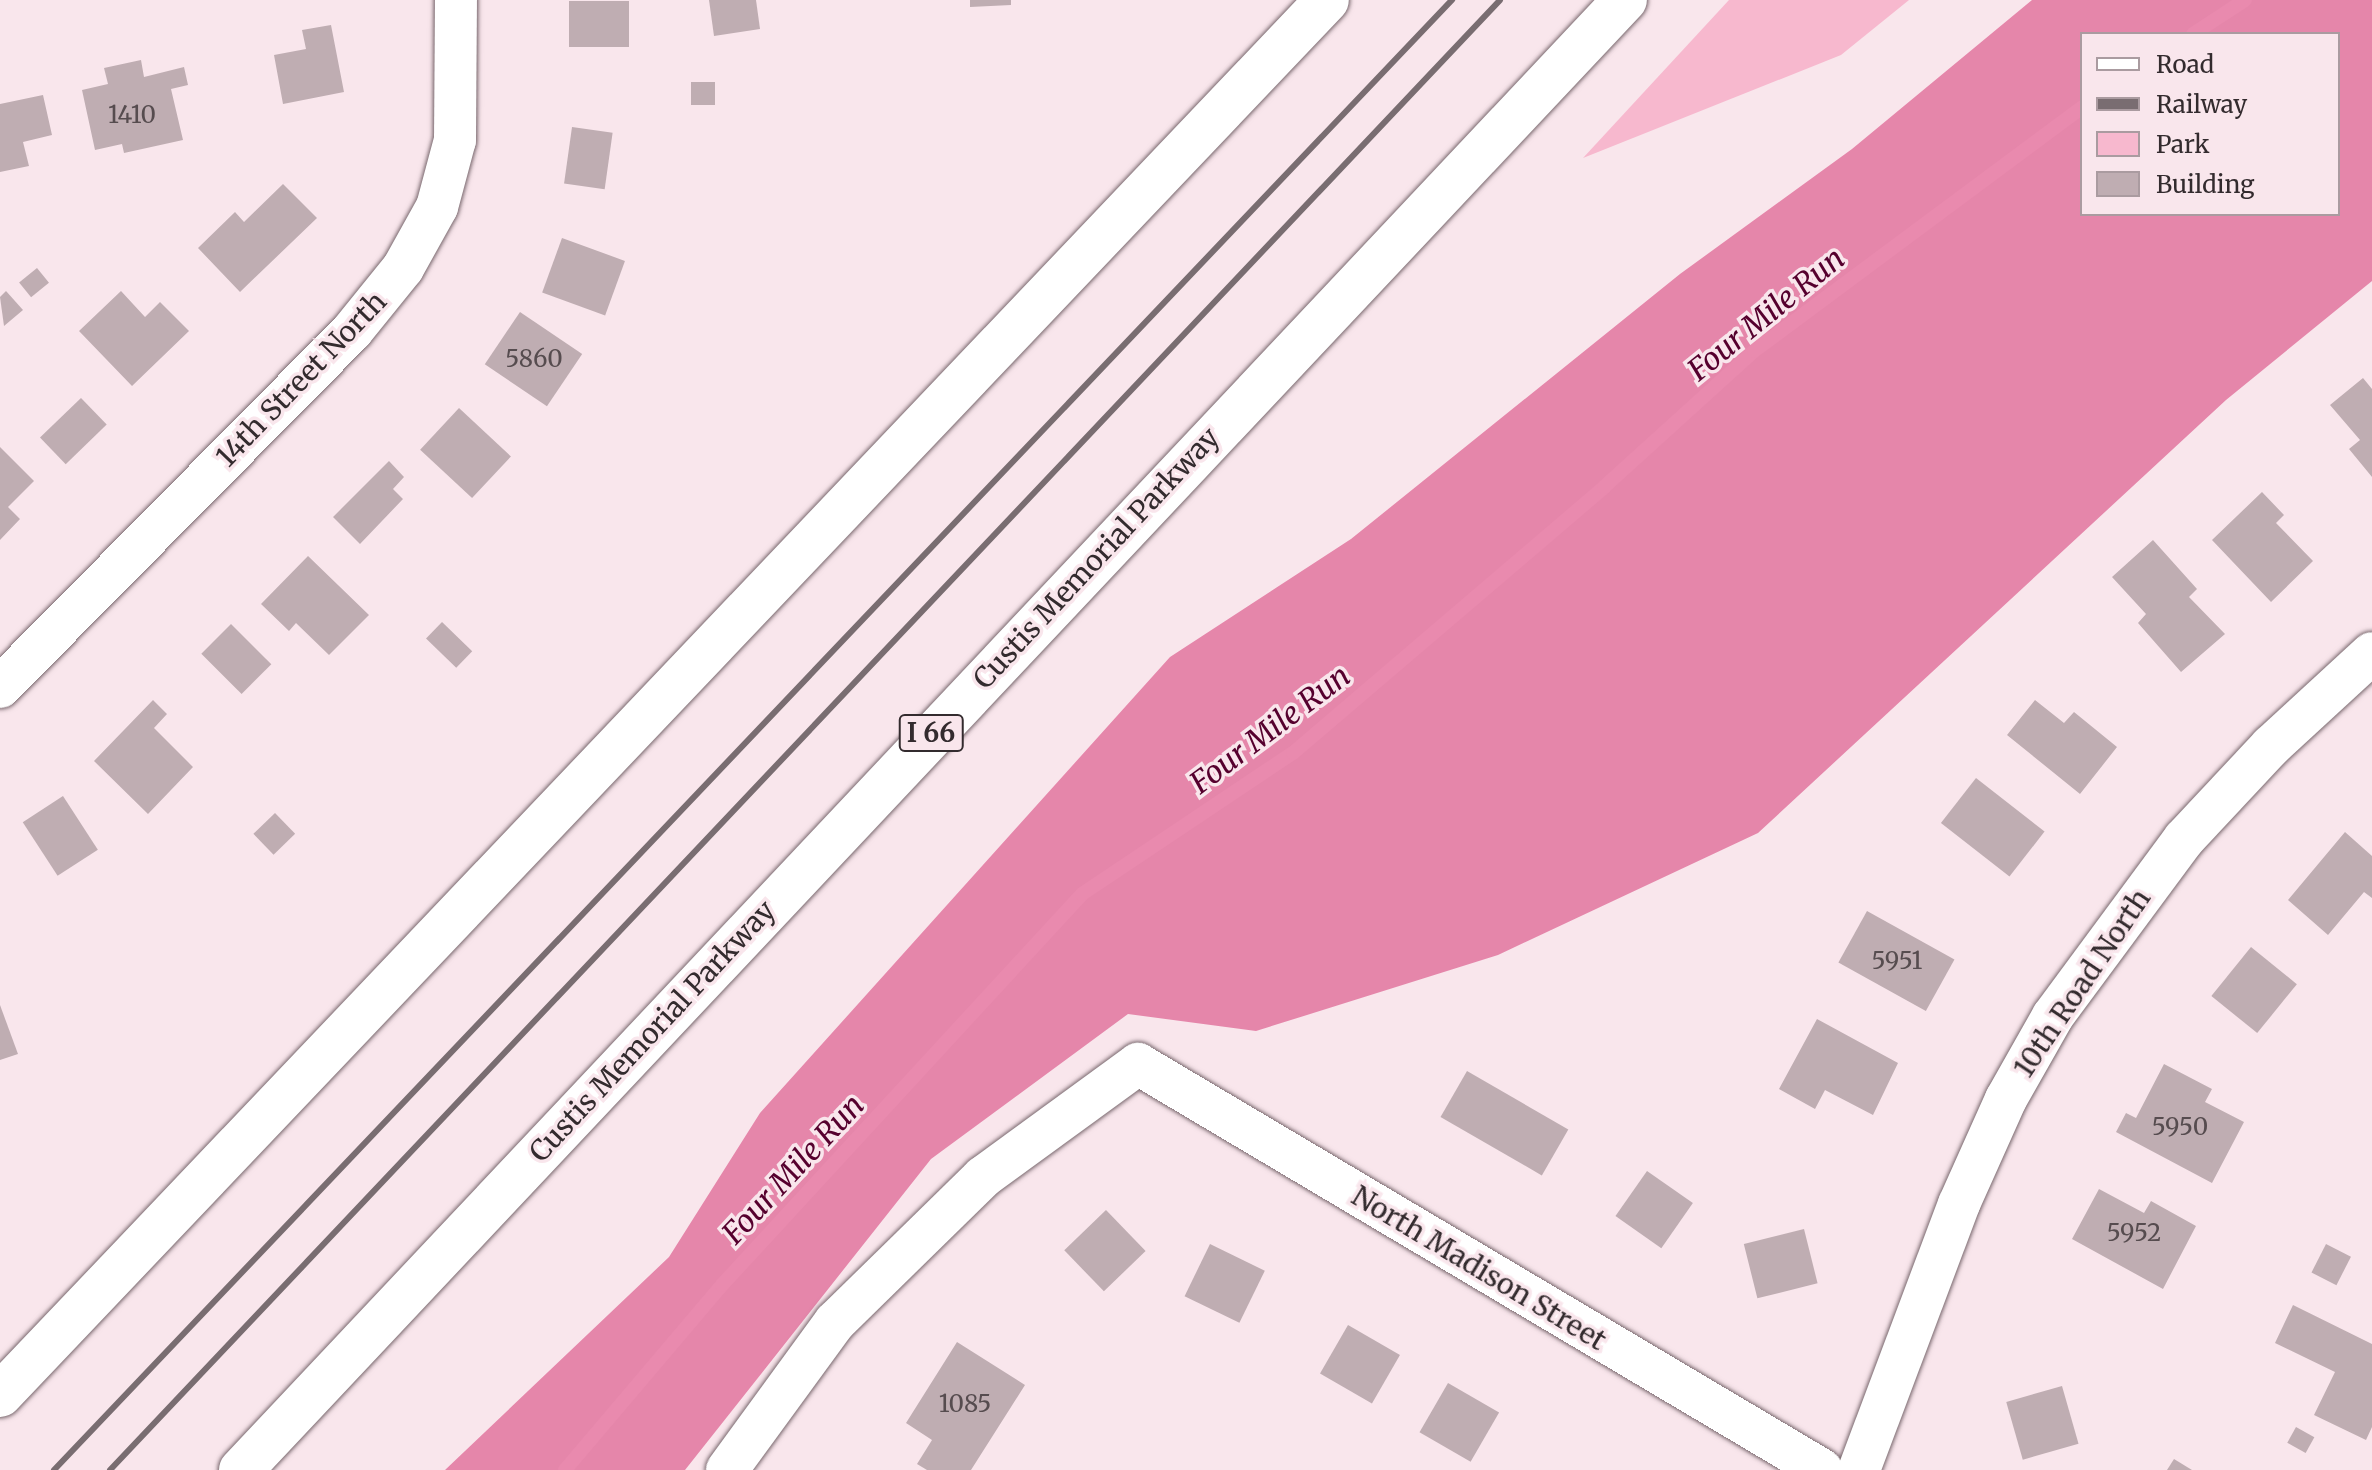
<!DOCTYPE html>
<html>
<head>
<meta charset="utf-8">
<style>
	body { margin:0 }
	#map { position:relative; width:2372px; height:1470px; overflow:hidden; background:#f9e6ec; font-family:Merriweather,serif }
	div>[style] { position:absolute }
	.green>* { inset:0; background:#f7b8ce }
	.forest>* { inset:0; background:#e586aa }
	.stream>* { height:14px; margin:-7px; padding:0 7px; transform-origin:7px; border-radius:7px; background:#e98aae }
	.building>* { inset:0; background:#bfadb2; transform-origin:0 0 }
	.roads { filter:drop-shadow(0 0 2px #78676d) drop-shadow(0 0 2px #78676d) }
	.street>* { height:42px; margin:-21px; padding:0 21px; transform-origin:21px; border-radius:21px; background:#fff }
	.highway>* { height:44px; margin:-22px; padding:0 22px; transform-origin:22px; border-radius:22px; background:#fff }
	.rail>* { height:6px; margin:-3px; padding:0 3px; transform-origin:3px; border-radius:3px; background:#796d71 }
	span { translate:-50% -50%; white-space:nowrap; text-align:center; line-height:1.15; -webkit-text-stroke:7px #f9e6ec; paint-order:stroke }
	.number-label { font-size:24px; color:#564c4f }
	.number-label span { -webkit-text-stroke-width:0 }
	.shield-label span { padding:2px 6px; background:#f9e6ec; border:2px solid; border-radius:6px; -webkit-text-stroke-width:0 }
	.shield-label { font-size:26px; color:#332b2e; font-weight:700 }
	.street-label { font-size:28px; color:#332b2e }
	.water-label { font-size:30px; color:#56002e; font-style:italic }
	.legend { position:absolute; left:2080px; top:32px; width:260px; height:184px; box-sizing:border-box; background:#f9e6ec; border:2px solid #aa9ba0; margin:0; padding:10px 14px; list-style:none; font-size:24px; color:#332b2e }
	.legend li { display:flex; align-items:center; gap:16px; height:40px }
	.legend b { width:40px; border:2px solid #aa9ba0 }
</style>
</head>
<body>
<div id="map">
	<div class="green">
		<i style="clip-path:polygon(1729px 0,1909px 0,1841px 55px,1583px 158px)"></i>
	</div>
	<div class="forest">
		<i style="clip-path:polygon(evenodd,2032px 0,2372px 0,2372px 281px,2226px 400px,1758px 833px,1498px 955px,1256px 1031px,1128px 1014px,931px 1159px,685px 1470px,445px 1470px,669px 1257px,760px 1113px,1170px 657px,1351px 539px,1680px 274px,1852px 149px,2032px 0,2082px 34px,2338px 34px,2338px 214px,2082px 214px,2082px 34px)"></i>
	</div>
	<div class="stream">
		<i style="left:2193px;top:34px;width:62px;rotate:-33.2deg"></i>
		<i style="left:565px;top:1470px;width:243px;rotate:-49.7deg"></i>
		<i style="left:722px;top:1285px;width:531px;rotate:-47.36deg"></i>
		<i style="left:1082px;top:894px;width:254px;rotate:-33.8deg"></i>
		<i style="left:1293px;top:753px;width:409px;rotate:-40.5deg"></i>
		<i style="left:1604px;top:487px;width:202px;rotate:-42.2deg"></i>
		<i style="left:1754px;top:351px;width:409px;rotate:-36.6deg"></i>
	</div>
	<div class="building">
		<i style="clip-path:polygon(709px 0,756px 0,760px 29px,714px 36px)"></i>
		<i style="clip-path:polygon(970px 0,1011px 0,1011px 5px,970px 7px)"></i>
		<i style="left:569px;top:1px;width:60px;height:46px"></i>
		<i style="clip-path:polygon(331px 25px,344px 92px,283px 104px,274px 55px,306px 49px,302px 30px)"></i>
		<i style="clip-path:polygon(141px 60px,144px 77px,184px 67px,188px 85px,171px 89px,183px 140px,124px 153px,122px 144px,95px 150px,82px 90px,108px 84px,104px 68px)"></i>
		<i style="left:691px;top:82px;width:24px;height:23px"></i>
		<i style="clip-path:polygon(43px 95px,52px 135px,23px 142px,29px 166px,0 172px,0 104px)"></i>
		<i style="left:572px;top:127px;width:41px;height:57px;rotate:8deg"></i>
		<i style="clip-path:polygon(283px 184px,317px 218px,240px 292px,198px 248px,235px 212px,244px 222px)"></i>
		<i style="left:562px;top:238px;width:67px;height:58px;rotate:20deg"></i>
		<i style="left:37px;top:268px;width:19px;height:23px;rotate:51deg"></i>
		<i style="clip-path:polygon(6px 291px,23px 310px,4px 326px,0 297px)"></i>
		<i style="clip-path:polygon(121px 291px,145px 317px,160px 302px,189px 331px,132px 386px,79px 331px)"></i>
		<i style="left:520px;top:312px;width:75px;height:63px;rotate:34deg"></i>
		<i style="clip-path:polygon(2363px 378px,2372px 389px,2372px 477px,2349px 449px,2360px 440px,2330px 405px)"></i>
		<i style="left:81px;top:398px;width:37px;height:57px;rotate:46deg"></i>
		<i style="left:459px;top:408px;width:71px;height:57px;rotate:43deg"></i>
		<i style="clip-path:polygon(0 447px,34px 481px,8px 507px,20px 519px,0 540px)"></i>
		<i style="clip-path:polygon(389px 461px,404px 477px,393px 489px,403px 499px,360px 544px,333px 517px)"></i>
		<i style="clip-path:polygon(2262px 492px,2284px 515px,2276px 523px,2313px 561px,2271px 602px,2212px 540px)"></i>
		<i style="clip-path:polygon(2153px 540px,2197px 589px,2189px 597px,2225px 634px,2181px 672px,2138px 623px,2146px 614px,2112px 577px)"></i>
		<i style="clip-path:polygon(308px 556px,369px 615px,329px 655px,296px 623px,289px 631px,261px 604px)"></i>
		<i style="left:442px;top:622px;width:42px;height:23px;rotate:44deg"></i>
		<i style="left:231px;top:624px;width:57px;height:42px;rotate:45deg"></i>
		<i style="clip-path:polygon(153px 700px,167px 714px,154px 728px,193px 767px,148px 814px,94px 761px)"></i>
		<i style="clip-path:polygon(2035px 700px,2064px 723px,2074px 712px,2117px 747px,2080px 794px,2007px 735px)"></i>
		<i style="left:1976px;top:778px;width:87px;height:57px;rotate:38deg"></i>
		<i style="left:63px;top:796px;width:64px;height:48px;rotate:57deg"></i>
		<i style="left:275px;top:813px;width:29px;height:30px;rotate:46deg"></i>
		<i style="clip-path:polygon(2345px 832px,2372px 856px,2372px 898px,2364px 892px,2328px 935px,2288px 900px)"></i>
		<i style="left:1867px;top:911px;width:100px;height:59px;rotate:29deg"></i>
		<i style="left:2251px;top:947px;width:59px;height:63px;rotate:39deg"></i>
		<i style="clip-path:polygon(0 1005px,18px 1054px,0 1060px)"></i>
		<i style="clip-path:polygon(1817px 1019px,1898px 1063px,1873px 1115px,1825px 1090px,1815px 1109px,1779px 1089px)"></i>
		<i style="clip-path:polygon(2164px 1064px,2212px 1089px,2205px 1102px,2244px 1122px,2212px 1183px,2116px 1132px,2126px 1113px,2136px 1118px)"></i>
		<i style="left:1467px;top:1071px;width:117px;height:53px;rotate:30deg"></i>
		<i style="left:1647px;top:1171px;width:56px;height:55px;rotate:35deg"></i>
		<i style="clip-path:polygon(2099px 1189px,2144px 1213px,2151px 1201px,2196px 1226px,2163px 1289px,2072px 1239px)"></i>
		<i style="left:1106px;top:1210px;width:57px;height:58px;rotate:46deg"></i>
		<i style="left:1804px;top:1229px;width:56px;height:62px;rotate:76deg"></i>
		<i style="left:1210px;top:1244px;width:61px;height:58px;rotate:26deg"></i>
		<i style="left:2326px;top:1244px;width:28px;height:32px;rotate:27deg"></i>
		<i style="clip-path:polygon(2293px 1305px,2372px 1344px,2372px 1427px,2366px 1440px,2314px 1415px,2335px 1372px,2275px 1343px)"></i>
		<i style="left:1348px;top:1325px;width:60px;height:56px;rotate:30deg"></i>
		<i style="clip-path:polygon(957px 1342px,1025px 1385px,971px 1470px,927px 1470px,917px 1464px,932px 1440px,906px 1423px)"></i>
		<i style="left:1448px;top:1383px;width:59px;height:57px;rotate:30deg"></i>
		<i style="left:2062px;top:1386px;width:60px;height:58px;rotate:74deg"></i>
		<i style="left:2296px;top:1427px;width:21px;height:18px;rotate:29deg"></i>
		<i style="clip-path:polygon(2174px 1459px,2192px 1470px,2167px 1470px)"></i>
	</div>
	<div class="roads">
		<div class="street">
			<i style="left:0;top:687px;width:501px;rotate:-45.32deg"></i>
			<i style="left:352px;top:331px;width:81px;rotate:-51deg"></i>
			<i style="left:403px;top:268px;width:70px;rotate:-60.9deg"></i>
			<i style="left:437px;top:207px;width:69px;rotate:-75deg"></i>
			<i style="left:455px;top:140px;width:140px;rotate:-89.6deg"></i>
			<i style="left:727px;top:1470px;width:183px;rotate:-53.9deg"></i>
			<i style="left:835px;top:1322px;width:207px;rotate:-44.4deg"></i>
			<i style="left:983px;top:1177px;width:192px;rotate:-36.1deg"></i>
			<i style="left:1138px;top:1064px;width:795px;rotate:30.69deg"></i>
			<i style="left:1859px;top:1470px;width:284px;rotate:-69.4deg"></i>
			<i style="left:1959px;top:1204px;width:115px;rotate:-65.9deg"></i>
			<i style="left:2006px;top:1099px;width:95px;rotate:-60.5deg"></i>
			<i style="left:2053px;top:1016px;width:220px;rotate:-53.5deg"></i>
			<i style="left:2184px;top:839px;width:127px;rotate:-46.9deg"></i>
			<i style="left:2271px;top:746px;width:137px;rotate:-42.6deg"></i>
		</div>
		<div class="highway">
			<i style="left:0;top:1395px;width:1925px;rotate:-46.43deg"></i>
			<i style="left:241px;top:1470px;width:2019px;rotate:-46.73deg"></i>
		</div>
	</div>
	<div class="rail">
		<i style="left:54px;top:1470px;width:2029px;rotate:-46.44deg"></i>
		<i style="left:110px;top:1470px;width:2023px;rotate:-46.6deg"></i>
	</div>
	<div class="number-label">
		<span style="left:132px;top:115px">1410</span>
		<span style="left:534px;top:359px">5860</span>
		<span style="left:1897px;top:961px">5951</span>
		<span style="left:2180px;top:1127px">5950</span>
		<span style="left:2134px;top:1233px">5952</span>
		<span style="left:965px;top:1404px">1085</span>
	</div>
	<div class="shield-label">
		<span style="left:931px;top:733px">I 66</span>
	</div>
	<div class="street-label">
		<span style="left:301px;top:379px;rotate:-46deg">14th Street North</span>
		<span style="left:1096px;top:558px;rotate:-47deg">Custis Memorial Parkway</span>
		<span style="left:2082px;top:983px;rotate:-56deg">10th Road North</span>
		<span style="left:652px;top:1031px;rotate:-47deg">Custis Memorial Parkway</span>
		<span style="left:1479px;top:1268px;rotate:31deg">North Madison Street</span>
	</div>
	<div class="water-label">
		<span style="left:1766px;top:314px;rotate:-39deg">Four Mile Run</span>
		<span style="left:1270px;top:729px;rotate:-37deg">Four Mile Run</span>
		<span style="left:793px;top:1169px;rotate:-47deg">Four Mile Run</span>
	</div>
	<ul class="legend">
	<li><b style="height:10px;background:#fff"></b>Road</li>
	<li><b style="height:10px;background:#796d71"></b>Railway</li>
	<li><b style="height:22px;background:#f7b8ce"></b>Park</li>
	<li><b style="height:22px;background:#bfadb2"></b>Building</li>
	</ul>
</div>
</body>
</html>
